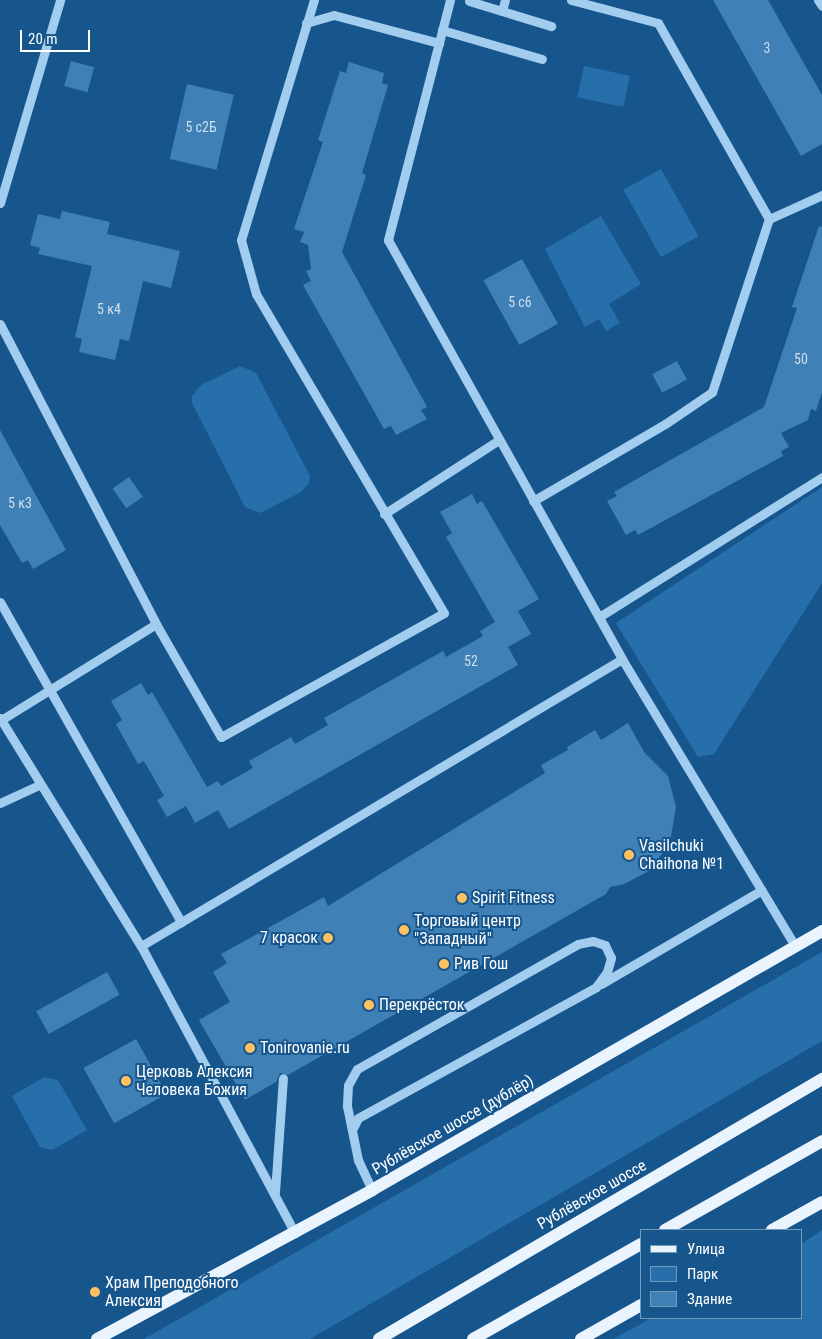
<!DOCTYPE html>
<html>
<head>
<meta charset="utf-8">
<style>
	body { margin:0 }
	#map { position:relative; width:822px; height:1339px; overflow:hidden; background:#17568d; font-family:"Roboto Condensed",sans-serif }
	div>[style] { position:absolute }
	.green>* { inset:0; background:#266faa; transform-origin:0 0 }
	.building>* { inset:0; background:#3f80b6; transform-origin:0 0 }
	.minor>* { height:9px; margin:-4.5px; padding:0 4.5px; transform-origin:4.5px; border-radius:4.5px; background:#a2cdef }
	.major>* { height:12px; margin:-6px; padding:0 6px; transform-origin:6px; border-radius:6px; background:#eaf4ff }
	.dots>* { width:14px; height:14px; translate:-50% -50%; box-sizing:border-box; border:2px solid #17568d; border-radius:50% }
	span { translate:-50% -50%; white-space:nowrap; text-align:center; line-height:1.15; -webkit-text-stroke:4px #17568d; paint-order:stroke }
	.number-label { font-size:14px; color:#cfdfed }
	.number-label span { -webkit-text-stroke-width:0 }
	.poi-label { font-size:16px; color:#fff }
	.left { translate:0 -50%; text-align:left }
	.right { translate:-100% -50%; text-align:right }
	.street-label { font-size:16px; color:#fff }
	.legend { position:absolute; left:640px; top:1229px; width:162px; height:90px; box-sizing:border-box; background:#17568d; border:1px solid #749abb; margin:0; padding:6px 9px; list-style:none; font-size:15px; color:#fff }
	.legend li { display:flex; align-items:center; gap:10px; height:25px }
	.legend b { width:25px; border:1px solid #749abb }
	.scale { position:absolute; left:20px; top:30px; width:70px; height:22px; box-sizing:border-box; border:2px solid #fff; border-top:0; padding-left:6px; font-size:15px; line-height:18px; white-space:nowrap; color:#fff; -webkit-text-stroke:4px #17568d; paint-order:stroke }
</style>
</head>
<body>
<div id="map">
	<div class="green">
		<i style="left:584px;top:66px;width:47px;height:32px;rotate:12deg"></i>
		<i style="left:661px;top:169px;width:77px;height:43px;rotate:61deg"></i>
		<i style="clip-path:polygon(601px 216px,641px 284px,609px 304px,620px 323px,606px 331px,599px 319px,585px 327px,545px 249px)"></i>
		<i style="clip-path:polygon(240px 366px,256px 373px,310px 476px,309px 483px,301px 492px,260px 513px,245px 507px,192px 403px,192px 396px,201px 385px)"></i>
		<i style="clip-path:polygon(822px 487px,822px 583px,714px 754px,698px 757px,616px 623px)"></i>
		<i style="clip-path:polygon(822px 952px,822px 1041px,310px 1339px,144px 1339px)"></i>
		<i style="clip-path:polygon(44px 1077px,58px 1080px,87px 1130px,52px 1150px,40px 1147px,12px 1096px)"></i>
		<i style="clip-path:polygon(822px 1230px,822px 1339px,613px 1339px,652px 1318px,801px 1318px,801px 1244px)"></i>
	</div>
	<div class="building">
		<i style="clip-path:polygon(713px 0,768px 0,822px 95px,822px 144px,801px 156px)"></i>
		<i style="left:71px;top:61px;width:24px;height:26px;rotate:15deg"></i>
		<i style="clip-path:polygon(349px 62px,384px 73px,382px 83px,388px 85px,362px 173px,366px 175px,342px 252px,427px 407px,421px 410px,427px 419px,396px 435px,391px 426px,384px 429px,303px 285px,311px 281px,306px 271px,311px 269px,308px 245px,300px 242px,304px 232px,294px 229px,323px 142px,318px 140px,340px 71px,346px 73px)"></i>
		<i style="left:187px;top:84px;width:48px;height:77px;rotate:13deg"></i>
		<i style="clip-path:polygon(62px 211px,110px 222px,107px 234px,180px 251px,171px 288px,143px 281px,129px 341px,120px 339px,115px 360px,79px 352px,82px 339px,75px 337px,92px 266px,38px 254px,40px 248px,30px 245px,38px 214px,60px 219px)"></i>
		<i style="clip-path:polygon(819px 226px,822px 227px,822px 392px,816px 411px,811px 409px,808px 420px,781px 433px,789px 447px,781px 451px,783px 456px,638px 535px,635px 530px,626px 535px,607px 501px,617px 496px,614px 492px,764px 407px,797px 308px,792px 307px)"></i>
		<i style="left:522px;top:259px;width:74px;height:44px;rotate:61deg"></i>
		<i style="left:677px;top:361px;width:21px;height:28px;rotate:62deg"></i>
		<i style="clip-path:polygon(0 430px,66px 550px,33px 569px,28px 560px,22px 563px,0 525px)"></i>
		<i style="left:129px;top:477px;width:24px;height:20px;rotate:55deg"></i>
		<i style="clip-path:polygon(472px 494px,477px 504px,482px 501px,539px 599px,518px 611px,531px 634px,508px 647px,518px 665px,229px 829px,218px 810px,195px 823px,186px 806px,167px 817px,157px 800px,164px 796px,144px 761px,138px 764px,116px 724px,122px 720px,111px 701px,141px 683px,148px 695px,152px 692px,207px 787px,218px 781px,221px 786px,253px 768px,249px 761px,291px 737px,295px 744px,328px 725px,324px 718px,443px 651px,446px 657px,483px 636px,480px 631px,495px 622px,446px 537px,452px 533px,440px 512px)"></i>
		<i style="clip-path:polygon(628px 723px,644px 752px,668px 776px,676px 807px,670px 843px,649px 871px,624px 884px,610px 887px,606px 894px,288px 1075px,280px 1073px,276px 1082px,245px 1100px,199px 1020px,230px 1002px,213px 972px,227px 963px,221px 954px,324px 897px,328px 906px,545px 773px,541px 765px,568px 750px,567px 747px,595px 730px,601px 740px)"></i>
		<i style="left:107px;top:972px;width:26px;height:81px;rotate:61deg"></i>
		<i style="left:136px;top:1039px;width:63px;height:60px;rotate:61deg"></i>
	</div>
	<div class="minor">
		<i style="left:450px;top:0;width:248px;rotate:104.5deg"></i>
		<i style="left:388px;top:240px;width:480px;rotate:60.8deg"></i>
		<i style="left:622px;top:659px;width:335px;rotate:58.9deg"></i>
		<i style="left:818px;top:0;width:7px;rotate:56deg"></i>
		<i style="left:469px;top:1px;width:86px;rotate:17deg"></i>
		<i style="left:502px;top:11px;width:11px;rotate:-75deg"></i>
		<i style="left:306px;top:23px;width:29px;rotate:-16deg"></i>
		<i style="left:334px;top:15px;width:109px;rotate:14.9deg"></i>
		<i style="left:442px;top:30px;width:104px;rotate:16.2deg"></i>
		<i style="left:0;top:203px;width:212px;rotate:-73.5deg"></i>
		<i style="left:769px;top:219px;width:58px;rotate:-24.4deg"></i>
		<i style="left:0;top:324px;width:346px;rotate:62.5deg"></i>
		<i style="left:160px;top:631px;width:122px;rotate:60.1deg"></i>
		<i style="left:221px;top:737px;width:255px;rotate:-29.1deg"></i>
		<i style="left:444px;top:613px;width:370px;rotate:-120.5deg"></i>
		<i style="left:256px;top:294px;width:56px;rotate:-105.5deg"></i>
		<i style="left:241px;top:240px;width:251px;rotate:-73.1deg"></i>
		<i style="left:533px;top:501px;width:153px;rotate:-30.3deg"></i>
		<i style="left:665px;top:424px;width:57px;rotate:-34.2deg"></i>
		<i style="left:712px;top:392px;width:182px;rotate:-71.8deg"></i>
		<i style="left:769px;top:219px;width:225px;rotate:-119.5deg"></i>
		<i style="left:658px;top:23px;width:90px;rotate:-165.2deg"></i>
		<i style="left:384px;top:514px;width:137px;rotate:-32.8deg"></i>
		<i style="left:0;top:602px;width:368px;rotate:60.5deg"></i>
		<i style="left:599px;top:617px;width:263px;rotate:-32.1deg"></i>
		<i style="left:0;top:718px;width:268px;rotate:58.3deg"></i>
		<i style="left:141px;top:946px;width:326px;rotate:61.8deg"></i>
		<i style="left:1px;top:720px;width:182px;rotate:-31.8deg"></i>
		<i style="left:0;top:803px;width:43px;rotate:-24.8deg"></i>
		<i style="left:141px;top:946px;width:560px;rotate:-30.82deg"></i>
		<i style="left:601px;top:984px;width:186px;rotate:-30.3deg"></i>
		<i style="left:352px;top:1130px;width:13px;rotate:-63deg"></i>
		<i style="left:358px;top:1118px;width:272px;rotate:-28.8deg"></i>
		<i style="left:596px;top:987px;width:19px;rotate:-54deg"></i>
		<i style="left:607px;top:972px;width:15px;rotate:-74deg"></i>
		<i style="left:611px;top:958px;width:14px;rotate:-115deg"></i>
		<i style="left:605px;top:945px;width:13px;rotate:-162deg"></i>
		<i style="left:593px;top:941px;width:15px;rotate:169deg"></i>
		<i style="left:578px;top:944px;width:254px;rotate:150.5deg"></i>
		<i style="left:357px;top:1069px;width:18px;rotate:119deg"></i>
		<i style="left:348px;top:1085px;width:21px;rotate:93deg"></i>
		<i style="left:347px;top:1106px;width:55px;rotate:78.5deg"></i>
		<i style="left:358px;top:1160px;width:33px;rotate:65deg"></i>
		<i style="left:275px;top:1192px;width:114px;rotate:-86deg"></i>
	</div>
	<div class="major">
		<i style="left:665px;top:1230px;width:180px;rotate:-29.5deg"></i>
		<i style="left:772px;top:1230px;width:57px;rotate:-29.2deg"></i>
		<i style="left:97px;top:1339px;width:313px;rotate:-28.4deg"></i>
		<i style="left:372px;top:1190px;width:519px;rotate:-29.92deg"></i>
		<i style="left:379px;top:1339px;width:514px;rotate:-30.41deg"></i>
		<i style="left:473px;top:1339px;width:193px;rotate:-29.5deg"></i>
		<i style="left:581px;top:1339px;width:69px;rotate:-29.5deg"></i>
	</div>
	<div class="dots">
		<i style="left:629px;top:855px;background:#ffc160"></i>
		<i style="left:462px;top:898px;background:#ffc160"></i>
		<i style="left:404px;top:930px;background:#ffc160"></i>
		<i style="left:328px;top:938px;background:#ffc160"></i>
		<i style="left:444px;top:964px;background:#ffc160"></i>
		<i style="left:369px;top:1005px;background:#ffc160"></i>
		<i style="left:250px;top:1048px;background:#ffc160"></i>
		<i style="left:126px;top:1081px;background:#ffc160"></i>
		<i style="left:95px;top:1292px;background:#ffc160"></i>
	</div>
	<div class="number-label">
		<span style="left:767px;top:48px">3</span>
		<span style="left:201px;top:127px">5 с2Б</span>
		<span style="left:520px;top:302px">5 с6</span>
		<span style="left:109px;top:309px">5 к4</span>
		<span style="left:801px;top:359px">50</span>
		<span style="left:20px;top:503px">5 к3</span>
		<span style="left:471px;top:661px">52</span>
	</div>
	<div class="poi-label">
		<span class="left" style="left:639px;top:855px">Vasilchuki<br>Chaihona №1</span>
		<span class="left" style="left:472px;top:898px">Spirit Fitness</span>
		<span class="left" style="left:414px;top:930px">Торговый центр<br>"Западный"</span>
		<span class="right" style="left:318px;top:938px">7 красок</span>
		<span class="left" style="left:454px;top:964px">Рив Гош</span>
		<span class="left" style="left:379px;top:1005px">Перекрёсток</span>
		<span class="left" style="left:260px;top:1048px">Tonirovanie.ru</span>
		<span class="left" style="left:136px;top:1081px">Церковь Алексия<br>Человека Божия</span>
		<span class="left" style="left:105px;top:1292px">Храм Преподобного<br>Алексия</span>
	</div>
	<div class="street-label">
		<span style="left:453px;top:1125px;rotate:-30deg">Рублёвское шоссе (дублёр)</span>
		<span style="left:592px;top:1195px;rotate:-30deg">Рублёвское шоссе</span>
	</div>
	<ul class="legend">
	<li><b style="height:6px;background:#eaf4ff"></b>Улица</li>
	<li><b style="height:14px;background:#266faa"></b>Парк</li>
	<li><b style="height:14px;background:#3f80b6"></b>Здание</li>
	</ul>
	<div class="scale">20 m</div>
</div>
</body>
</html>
